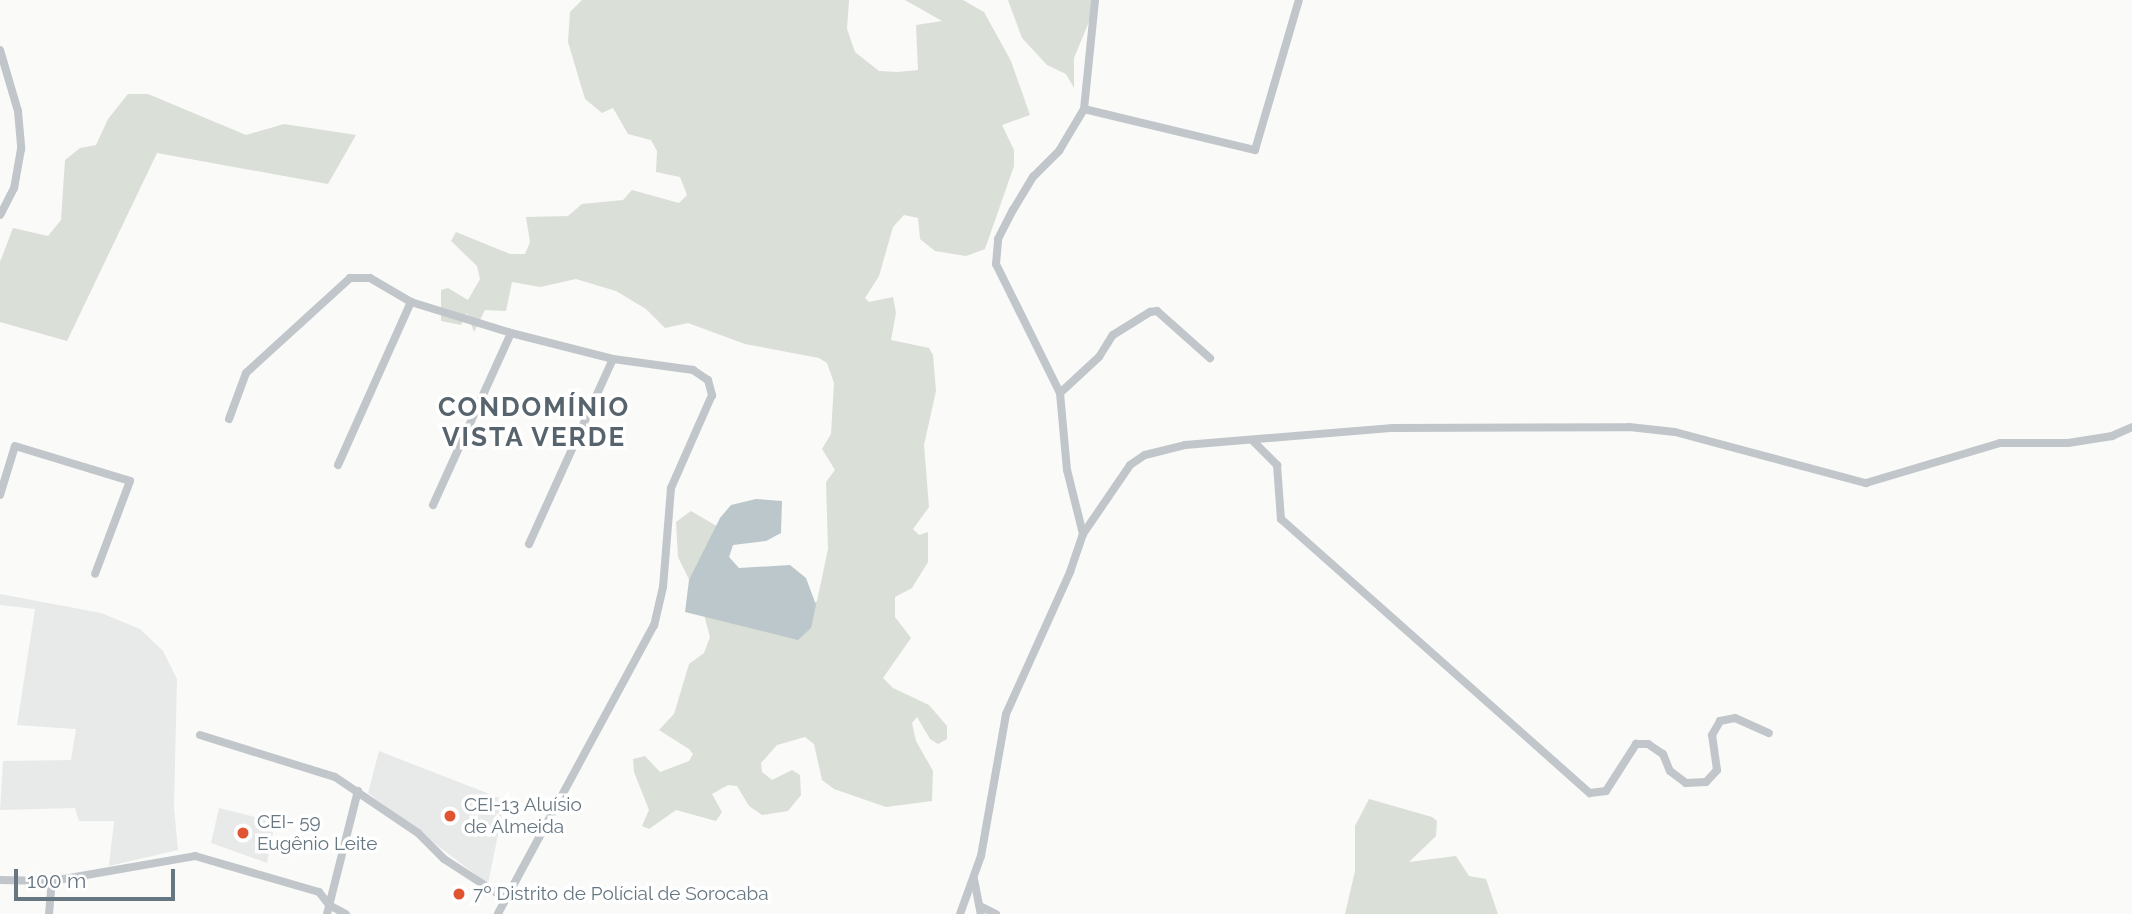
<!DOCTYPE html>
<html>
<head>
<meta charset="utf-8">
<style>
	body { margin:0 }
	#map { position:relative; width:2132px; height:914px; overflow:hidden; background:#fafaf8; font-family:Raleway,sans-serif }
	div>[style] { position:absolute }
	.built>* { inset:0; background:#e8e9e9 }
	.green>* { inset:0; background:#dadfd7 }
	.water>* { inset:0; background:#bbc7cb }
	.minor>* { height:8px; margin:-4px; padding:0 4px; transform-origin:4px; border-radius:4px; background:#c1c6ca }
	.dots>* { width:19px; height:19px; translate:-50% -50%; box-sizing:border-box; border:4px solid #fff; border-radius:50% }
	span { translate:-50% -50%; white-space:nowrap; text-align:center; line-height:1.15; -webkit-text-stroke:7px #fff; paint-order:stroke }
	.poi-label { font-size:19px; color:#667782 }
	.left { translate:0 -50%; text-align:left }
	.district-label { font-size:26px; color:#57646d; font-weight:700; letter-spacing:2px }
	.scale { position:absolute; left:14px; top:869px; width:161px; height:32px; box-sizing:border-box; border:4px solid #667782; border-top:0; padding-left:9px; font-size:21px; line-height:24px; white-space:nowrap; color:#667782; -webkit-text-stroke:5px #fff; paint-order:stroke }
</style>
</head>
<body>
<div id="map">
	<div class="built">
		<i style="clip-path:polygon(0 594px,101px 613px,140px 629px,163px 651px,177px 679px,174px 807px,178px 850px,109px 866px,114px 821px,79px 821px,75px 808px,0 810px,3px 761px,71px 760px,76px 729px,17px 725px,35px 609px,0 605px)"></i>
		<i style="clip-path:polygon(379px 751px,505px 800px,488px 884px,368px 793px)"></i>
		<i style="clip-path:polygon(219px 808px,275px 822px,267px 863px,211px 843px)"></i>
	</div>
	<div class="green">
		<i style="clip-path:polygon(582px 0,849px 0,847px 29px,855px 52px,879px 71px,898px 72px,918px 70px,916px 25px,942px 21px,905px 0,963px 0,984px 12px,1011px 61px,1030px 115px,1002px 125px,1014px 150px,1014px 166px,985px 249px,966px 256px,935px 251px,920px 239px,918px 218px,904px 215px,893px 227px,879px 276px,865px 298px,869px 302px,893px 297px,896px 313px,891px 340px,929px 348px,933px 355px,936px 391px,924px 445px,929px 507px,913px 529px,919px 535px,928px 532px,928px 562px,912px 588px,895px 597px,895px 617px,911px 638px,883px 678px,893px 688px,929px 705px,947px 726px,947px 739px,938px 744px,930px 739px,917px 717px,912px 723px,916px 741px,933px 771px,932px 801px,886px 807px,834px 789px,822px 780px,814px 744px,805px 737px,777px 745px,761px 763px,762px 772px,772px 780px,792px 770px,800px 775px,801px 795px,788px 811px,762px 815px,749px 806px,737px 786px,728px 785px,712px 794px,722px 812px,716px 821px,676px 810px,649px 829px,642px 826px,649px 810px,634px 772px,633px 759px,645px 756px,660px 772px,689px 761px,693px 754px,689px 749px,659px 730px,674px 714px,689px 664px,704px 653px,710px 637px,701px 604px,678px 557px,676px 522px,691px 511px,720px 528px,741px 593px,802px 612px,817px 601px,828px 549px,826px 482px,835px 470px,822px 449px,831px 434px,834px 383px,827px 363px,819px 358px,745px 344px,688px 323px,665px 328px,646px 309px,616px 291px,576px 279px,540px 287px,512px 282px,506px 311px,485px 310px,474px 332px,467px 313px,461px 325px,441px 321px,441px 290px,448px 288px,468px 300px,480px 279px,477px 266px,451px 241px,456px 232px,510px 254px,525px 254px,530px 242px,526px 217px,568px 216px,582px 204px,623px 200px,632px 190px,679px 203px,687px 195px,680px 177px,656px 172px,657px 151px,651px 140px,628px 134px,613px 108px,602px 113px,585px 99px,568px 42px,570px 12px)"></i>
		<i style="clip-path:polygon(1008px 0,1098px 0,1074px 58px,1074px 88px,1066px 74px,1047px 65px,1022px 38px)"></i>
		<i style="clip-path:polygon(128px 94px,148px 94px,246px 135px,284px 124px,356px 135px,328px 184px,157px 153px,67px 341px,0 322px,0 262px,13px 228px,48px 236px,61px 220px,65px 160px,80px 148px,96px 145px,108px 119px)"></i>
		<i style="clip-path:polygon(1369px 799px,1432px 817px,1437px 821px,1436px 836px,1409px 862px,1456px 856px,1469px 876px,1486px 879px,1498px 914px,1345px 914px,1355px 871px,1355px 826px)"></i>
	</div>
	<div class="water">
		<i style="clip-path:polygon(756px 499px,782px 501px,781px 533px,766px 541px,733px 545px,729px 557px,739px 568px,790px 565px,806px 578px,816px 605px,811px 628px,798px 640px,685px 612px,689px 580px,720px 518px,731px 505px)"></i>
	</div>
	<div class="minor">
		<i style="left:0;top:50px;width:64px;rotate:73.6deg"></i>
		<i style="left:18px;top:111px;width:38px;rotate:85deg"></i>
		<i style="left:21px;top:149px;width:40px;rotate:100deg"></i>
		<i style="left:14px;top:188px;width:30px;rotate:117deg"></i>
		<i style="left:1084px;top:109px;width:176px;rotate:13.5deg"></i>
		<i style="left:1255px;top:150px;width:156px;rotate:-73.7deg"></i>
		<i style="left:1060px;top:393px;width:53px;rotate:-42.7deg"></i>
		<i style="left:1099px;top:357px;width:26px;rotate:-58deg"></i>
		<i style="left:1113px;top:335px;width:44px;rotate:-31.9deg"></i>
		<i style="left:1150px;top:312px;width:7px;rotate:-8deg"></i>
		<i style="left:1157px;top:311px;width:71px;rotate:41.6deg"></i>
		<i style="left:229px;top:419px;width:49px;rotate:-69.7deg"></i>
		<i style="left:246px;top:373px;width:141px;rotate:-42.4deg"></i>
		<i style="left:350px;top:278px;width:20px"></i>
		<i style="left:370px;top:278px;width:48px;rotate:30.3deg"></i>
		<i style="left:411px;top:302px;width:105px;rotate:17.2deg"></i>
		<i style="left:511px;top:333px;width:105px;rotate:14.3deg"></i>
		<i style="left:613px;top:359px;width:81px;rotate:7.8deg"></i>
		<i style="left:693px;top:370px;width:18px;rotate:34deg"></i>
		<i style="left:708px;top:380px;width:16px;rotate:75deg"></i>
		<i style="left:712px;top:395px;width:102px;rotate:113.8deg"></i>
		<i style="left:671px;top:488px;width:99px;rotate:94.6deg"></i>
		<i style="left:663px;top:587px;width:39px;rotate:103deg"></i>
		<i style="left:654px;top:625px;width:328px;rotate:118.4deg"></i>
		<i style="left:1254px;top:442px;width:33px;rotate:45deg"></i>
		<i style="left:1277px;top:465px;width:54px;rotate:85.8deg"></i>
		<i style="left:1281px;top:519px;width:413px;rotate:41.6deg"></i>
		<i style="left:1590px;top:793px;width:16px;rotate:-7deg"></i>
		<i style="left:1606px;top:791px;width:56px;rotate:-57.4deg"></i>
		<i style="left:1636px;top:744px;width:12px"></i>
		<i style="left:1648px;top:744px;width:18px;rotate:34deg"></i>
		<i style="left:1663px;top:754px;width:18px;rotate:68deg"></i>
		<i style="left:1670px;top:771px;width:20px;rotate:37deg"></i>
		<i style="left:1686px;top:783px;width:20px;rotate:-3deg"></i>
		<i style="left:1706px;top:782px;width:16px;rotate:-47deg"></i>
		<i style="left:1717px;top:770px;width:35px;rotate:-98deg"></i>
		<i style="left:1712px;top:735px;width:16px;rotate:-60deg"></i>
		<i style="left:1720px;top:721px;width:15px;rotate:-11deg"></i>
		<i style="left:1735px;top:718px;width:37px;rotate:24deg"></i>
		<i style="left:338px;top:465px;width:179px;rotate:-65.9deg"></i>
		<i style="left:0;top:495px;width:51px;rotate:-73deg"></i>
		<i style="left:15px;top:446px;width:120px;rotate:16.9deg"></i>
		<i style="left:130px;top:481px;width:99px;rotate:110.6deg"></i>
		<i style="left:433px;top:505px;width:189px;rotate:-65.6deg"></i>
		<i style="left:1083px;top:534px;width:83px;rotate:-55.7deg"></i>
		<i style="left:1130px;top:465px;width:18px;rotate:-34deg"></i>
		<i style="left:1145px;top:455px;width:41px;rotate:-14deg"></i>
		<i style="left:1185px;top:445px;width:209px;rotate:-4.7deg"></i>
		<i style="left:1393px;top:428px;width:236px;rotate:-0.2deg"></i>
		<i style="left:1629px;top:427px;width:46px;rotate:6.2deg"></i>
		<i style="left:1675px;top:432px;width:198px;rotate:15deg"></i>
		<i style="left:1866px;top:483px;width:140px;rotate:-16.6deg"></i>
		<i style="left:2000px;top:443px;width:68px"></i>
		<i style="left:2068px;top:443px;width:45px;rotate:-9deg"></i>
		<i style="left:2112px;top:436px;width:22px;rotate:-24deg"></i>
		<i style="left:529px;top:544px;width:203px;rotate:-65.6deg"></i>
		<i style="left:200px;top:735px;width:141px;rotate:17.3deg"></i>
		<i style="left:335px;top:777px;width:100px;rotate:34deg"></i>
		<i style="left:418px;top:833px;width:37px;rotate:45deg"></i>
		<i style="left:444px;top:859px;width:74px;rotate:32.8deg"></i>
		<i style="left:974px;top:879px;width:36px;rotate:79deg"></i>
		<i style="left:0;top:880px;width:52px;rotate:1.1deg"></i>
		<i style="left:52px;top:881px;width:145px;rotate:-9.9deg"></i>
		<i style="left:195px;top:856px;width:129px;rotate:16.2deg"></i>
		<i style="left:319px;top:892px;width:16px;rotate:52deg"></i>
		<i style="left:329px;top:905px;width:19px;rotate:28deg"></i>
		<i style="left:980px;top:906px;width:18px;rotate:27deg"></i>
		<i style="left:49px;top:914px;width:33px;rotate:-85deg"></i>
		<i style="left:327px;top:914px;width:127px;rotate:-75.9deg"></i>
		<i style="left:960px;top:914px;width:62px;rotate:-70.1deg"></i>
		<i style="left:981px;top:856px;width:144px;rotate:-80deg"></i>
		<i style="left:1006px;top:714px;width:156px;rotate:-65.7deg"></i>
		<i style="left:1070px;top:572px;width:40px;rotate:-71.1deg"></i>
		<i style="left:1083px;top:534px;width:66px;rotate:-104deg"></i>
		<i style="left:1067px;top:470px;width:77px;rotate:-95.2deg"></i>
		<i style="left:1060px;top:393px;width:144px;rotate:-116.4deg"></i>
		<i style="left:996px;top:264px;width:25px;rotate:-85deg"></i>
		<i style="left:998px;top:239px;width:33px;rotate:-63deg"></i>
		<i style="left:1013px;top:210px;width:39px;rotate:-59deg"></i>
		<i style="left:1033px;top:177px;width:37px;rotate:-45deg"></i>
		<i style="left:1059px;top:151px;width:49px;rotate:-59.2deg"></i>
		<i style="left:1084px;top:109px;width:110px;rotate:-84.2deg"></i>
	</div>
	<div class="dots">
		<i style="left:450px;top:816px;background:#e05432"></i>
		<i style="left:243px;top:833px;background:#e05432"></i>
		<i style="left:459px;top:894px;background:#e05432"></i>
	</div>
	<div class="poi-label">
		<span class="left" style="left:464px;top:816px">CEI-13 Aluísio<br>de Almeida</span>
		<span class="left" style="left:257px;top:833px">CEI- 59<br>Eugênio Leite</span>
		<span class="left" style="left:473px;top:894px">7º Distrito de Polícial de Sorocaba</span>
	</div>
	<div class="district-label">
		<span style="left:534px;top:423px">CONDOMÍNIO<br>VISTA VERDE</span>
	</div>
	<div class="scale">100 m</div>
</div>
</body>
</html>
